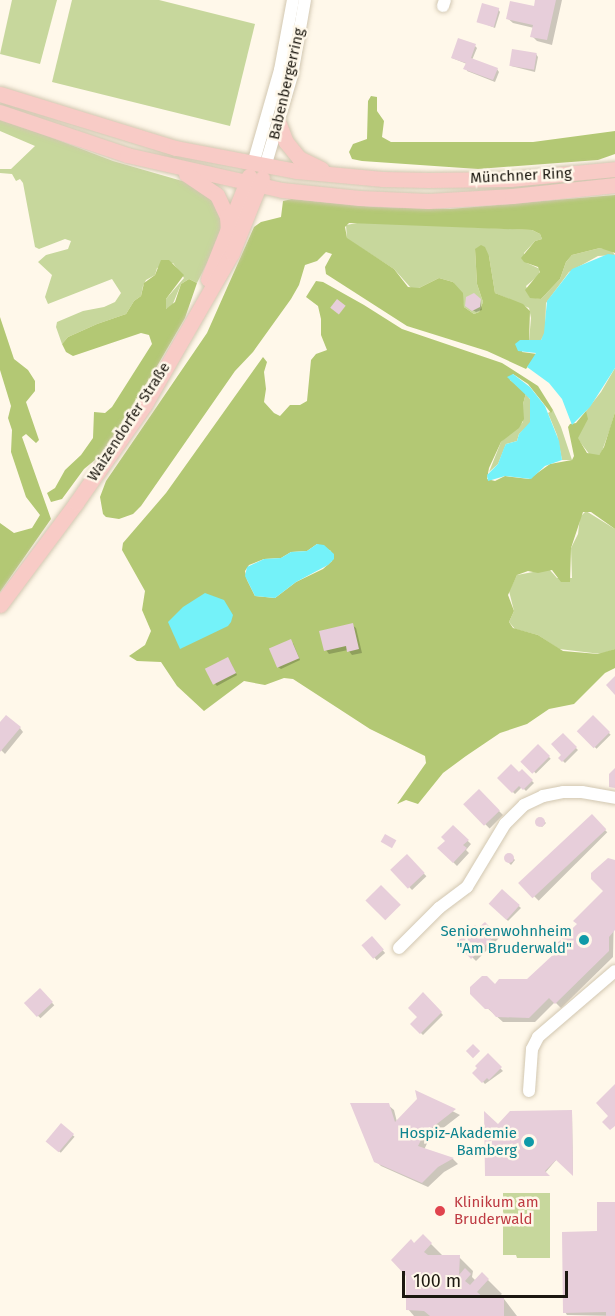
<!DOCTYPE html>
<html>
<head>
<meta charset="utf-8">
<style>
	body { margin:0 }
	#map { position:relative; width:615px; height:1316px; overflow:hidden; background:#fff8ea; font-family:"Fira Sans",sans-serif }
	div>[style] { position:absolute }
	.green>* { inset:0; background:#c7d79c }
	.forest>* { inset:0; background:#b3c874 }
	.water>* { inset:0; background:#74f2f9 }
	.shadow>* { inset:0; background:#0003; transform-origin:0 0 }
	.building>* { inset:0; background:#e7ceda; transform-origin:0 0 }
	.round { border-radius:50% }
	.roads { filter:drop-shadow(0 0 2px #d2c7b1) drop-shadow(0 0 2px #d2c7b1) }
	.minor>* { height:12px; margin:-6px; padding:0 6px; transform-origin:6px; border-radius:6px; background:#fff }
	.major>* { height:15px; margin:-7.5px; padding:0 7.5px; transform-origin:7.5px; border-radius:7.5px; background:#f8cbc6 }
	.dots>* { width:16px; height:16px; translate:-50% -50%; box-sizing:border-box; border:3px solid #fff8ea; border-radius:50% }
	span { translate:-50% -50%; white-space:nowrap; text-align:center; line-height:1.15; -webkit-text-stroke:5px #fff8ea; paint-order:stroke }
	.street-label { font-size:15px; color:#1c1810 }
	.culture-label { font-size:15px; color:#0d838f }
	.right { translate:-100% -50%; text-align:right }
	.health-label { font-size:15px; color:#be3a42 }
	.left { translate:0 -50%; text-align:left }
	.scale { position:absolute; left:402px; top:1271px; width:166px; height:27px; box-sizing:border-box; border:3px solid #1c1810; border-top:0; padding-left:8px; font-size:18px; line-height:21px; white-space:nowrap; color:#1c1810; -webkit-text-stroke:4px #fff8ea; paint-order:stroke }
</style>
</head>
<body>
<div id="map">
	<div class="green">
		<i style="clip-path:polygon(12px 0,57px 0,40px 64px,0 54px)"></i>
		<i style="clip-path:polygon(72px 0,159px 0,255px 24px,230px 126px,52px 82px)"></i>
		<i style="clip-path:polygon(0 118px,113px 161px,196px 185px,207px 192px,222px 217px,219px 239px,197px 283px,189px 279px,181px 284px,172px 306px,166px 309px,166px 299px,184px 278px,173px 263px,157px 268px,155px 275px,146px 280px,143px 286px,141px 296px,134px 301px,126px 314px,97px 324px,68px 337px,62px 344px,56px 327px,57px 322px,83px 311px,104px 307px,115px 302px,121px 293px,112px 279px,48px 304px,45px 297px,52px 275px,38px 262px,46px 255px,68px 249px,71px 241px,65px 239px,39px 249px,35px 247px,23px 183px,20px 179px,16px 181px,12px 174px,0 173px,0 169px,11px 169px,35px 146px,0 131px)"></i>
		<i style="clip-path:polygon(363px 222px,532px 230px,540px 234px,542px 239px,535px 241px,524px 253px,527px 263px,540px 269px,539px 275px,526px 286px,530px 297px,541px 299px,560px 279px,566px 262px,572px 255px,600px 248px,611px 250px,615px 255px,598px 256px,569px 272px,546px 303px,545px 333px,541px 340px,529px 341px,531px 318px,529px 308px,495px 293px,489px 256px,475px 249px,477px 284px,483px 302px,479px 312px,474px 314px,464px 307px,462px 297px,453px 282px,439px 278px,419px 288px,411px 288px,394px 269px,347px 239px,346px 225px)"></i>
		<i style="clip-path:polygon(615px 368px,615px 412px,610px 429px,602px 451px,599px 455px,590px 455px,577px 438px,578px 434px,586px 422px,586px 411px,601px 392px)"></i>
		<i style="clip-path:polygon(526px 393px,531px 401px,530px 424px,519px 434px,517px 441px,506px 444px,498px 464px,489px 472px,501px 442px,523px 422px,523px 404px)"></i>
		<i style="clip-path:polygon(553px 410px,561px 427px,572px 460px,562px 460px,557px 435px,548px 413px)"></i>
		<i style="clip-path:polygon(586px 511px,615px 529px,615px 649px,601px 654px,559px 649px,538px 635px,515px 629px,509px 622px,514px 611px,509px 591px,517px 575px,549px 569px,557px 578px,572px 578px,571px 548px,578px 534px,580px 517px)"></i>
		<i style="clip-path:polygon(503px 1193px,550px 1193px,550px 1258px,517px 1258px,516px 1255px,503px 1255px)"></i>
	</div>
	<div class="forest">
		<i style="clip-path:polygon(371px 96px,377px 97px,377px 111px,384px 121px,382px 137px,391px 142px,533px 142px,615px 131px,615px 154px,598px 160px,478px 169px,362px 161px,352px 159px,349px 152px,353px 144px,367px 139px,368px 101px)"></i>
		<i style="clip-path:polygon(615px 195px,615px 253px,600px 248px,572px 255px,566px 262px,560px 279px,541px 299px,530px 298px,525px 290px,540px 272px,538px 267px,524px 262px,521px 258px,535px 241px,542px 239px,540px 234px,532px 230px,349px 223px,345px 227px,347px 238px,394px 269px,408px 287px,419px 288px,439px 278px,453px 282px,463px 293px,464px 307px,474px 314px,479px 312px,483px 302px,477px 284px,475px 249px,481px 245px,485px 247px,489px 256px,495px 293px,523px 304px,530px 311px,529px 341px,524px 340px,522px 352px,537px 354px,526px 369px,487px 351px,407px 326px,326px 274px,325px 267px,332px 254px,326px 252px,317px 261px,305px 265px,299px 285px,291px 299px,253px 352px,235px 371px,141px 506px,133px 514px,119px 519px,106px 517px,103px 514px,100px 497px,106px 481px,207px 333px,254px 227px,261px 222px,281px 217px,283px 201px,292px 199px,374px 207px,450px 209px)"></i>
		<i style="clip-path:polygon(161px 260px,169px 260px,184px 275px,166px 299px,166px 309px,175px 302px,181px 284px,189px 279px,197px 283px,185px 318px,142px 392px,101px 455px,84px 469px,62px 499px,51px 502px,47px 493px,55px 488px,65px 470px,81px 455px,93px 438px,94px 412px,105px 413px,112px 407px,152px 344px,149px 335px,141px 333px,73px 356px,66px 352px,62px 344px,68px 337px,97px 324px,126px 314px,134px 301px,141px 296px,144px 283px,155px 275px)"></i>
		<i style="clip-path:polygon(evenodd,316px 281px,323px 282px,364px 305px,402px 329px,502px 363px,538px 386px,553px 410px,551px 413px,528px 384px,513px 374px,510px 380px,526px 393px,523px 404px,524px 419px,519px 428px,501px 442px,489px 468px,487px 479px,495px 481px,505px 476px,529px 479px,550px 464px,572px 460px,574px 456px,568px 427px,570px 424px,576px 423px,586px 411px,588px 419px,578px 438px,587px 453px,599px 455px,604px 447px,615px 412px,615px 529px,591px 512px,583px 512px,571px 548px,570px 582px,561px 582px,552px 570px,538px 573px,528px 571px,517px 575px,508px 595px,514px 611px,509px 622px,513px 628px,538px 635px,563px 651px,598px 654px,615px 649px,615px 668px,605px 673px,574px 704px,549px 709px,527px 724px,500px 733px,466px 756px,443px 773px,418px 804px,406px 800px,397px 804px,426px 763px,425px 756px,370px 729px,293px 679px,284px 678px,265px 685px,244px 681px,204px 711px,177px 686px,161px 662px,137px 661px,129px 656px,145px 645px,151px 631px,142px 610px,145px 591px,122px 550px,123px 543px,166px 493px,263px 357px,267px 362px,264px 372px,266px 389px,264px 402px,274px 413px,280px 416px,290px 405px,300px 405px,307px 401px,311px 360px,316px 354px,327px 350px,321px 335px,321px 319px,318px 306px,306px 297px,316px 281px,317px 544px,331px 551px,332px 561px,323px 569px,296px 582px,275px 598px,255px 596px,247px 580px,245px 571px,249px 565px,264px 559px,281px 558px,291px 552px,307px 551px,317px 544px)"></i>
		<i style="clip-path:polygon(0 317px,14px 359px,28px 370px,35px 381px,35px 391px,26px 402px,39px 440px,36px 443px,26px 434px,22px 437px,51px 519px,0 592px,0 523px,14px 533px,32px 528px,40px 515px,26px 497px,11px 452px,12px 430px,8px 418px,11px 406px,0 370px)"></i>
	</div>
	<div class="water">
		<i style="clip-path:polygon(608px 254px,615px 255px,615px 368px,590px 407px,572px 425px,562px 399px,549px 383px,527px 367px,536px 353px,518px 351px,515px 344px,520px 340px,541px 340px,544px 333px,547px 301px,572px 269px)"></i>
		<i style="clip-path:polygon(513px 374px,530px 387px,545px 406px,559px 441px,562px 460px,545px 466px,531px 479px,505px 476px,488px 481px,487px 475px,498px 464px,504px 448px,506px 444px,517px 441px,519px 434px,530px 422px,530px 399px,507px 377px)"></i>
		<i style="clip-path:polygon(317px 544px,324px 545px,334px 554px,334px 559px,328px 565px,296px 582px,275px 598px,255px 596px,245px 576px,247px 567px,264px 559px,281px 558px,291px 552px,307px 551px)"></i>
		<i style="clip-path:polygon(205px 593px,224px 600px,233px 615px,231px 622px,228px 626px,180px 649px,168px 622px,183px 607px)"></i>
	</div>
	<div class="shadow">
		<i style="clip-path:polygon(536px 0,562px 0,552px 45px,537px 41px,532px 36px,534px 28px,513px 23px,507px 18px,535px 8px)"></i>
		<i style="clip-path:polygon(498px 9px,500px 12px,495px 28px,478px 21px)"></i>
		<i style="clip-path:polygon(475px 46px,477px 48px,472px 60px,497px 69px,499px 72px,495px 82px,467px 71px,467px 64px,452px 58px)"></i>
		<i style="clip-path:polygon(536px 54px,538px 57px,535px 72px,511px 66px)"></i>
		<i style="clip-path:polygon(480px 300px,482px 310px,476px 312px,469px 308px)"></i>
		<i style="clip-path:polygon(352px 625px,356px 628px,362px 653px,352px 655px,348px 650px,329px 654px,326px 650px)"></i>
		<i style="clip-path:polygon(293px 643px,300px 660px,281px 669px,278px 667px)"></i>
		<i style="clip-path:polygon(230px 661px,237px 675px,217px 686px,215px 684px)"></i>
		<i style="left:593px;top:717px;width:25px;height:20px;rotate:45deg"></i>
		<i style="clip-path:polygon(0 724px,20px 728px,23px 732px,5px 754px,0 749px)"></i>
		<i style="clip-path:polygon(563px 735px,578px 750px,565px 763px,560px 758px,563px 755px)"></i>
		<i style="left:538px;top:746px;width:18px;height:21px;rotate:45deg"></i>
		<i style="clip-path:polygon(522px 771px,534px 783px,526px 791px,522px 787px,515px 794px,499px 778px)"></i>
		<i style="left:479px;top:791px;width:34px;height:19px;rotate:45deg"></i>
		<i style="left:591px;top:816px;width:23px;height:97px;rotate:45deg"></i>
		<i style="clip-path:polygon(541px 818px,546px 823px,542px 827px,536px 822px)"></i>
		<i style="clip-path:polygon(453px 827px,471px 844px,466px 850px,469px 853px,457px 866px,439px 848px,447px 841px)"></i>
		<i style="clip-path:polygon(509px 854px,515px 860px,511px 865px,505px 859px)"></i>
		<i style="left:407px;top:856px;width:28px;height:20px;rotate:46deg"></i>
		<i style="clip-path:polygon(608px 859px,615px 862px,613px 957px,561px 1008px,555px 1002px,535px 1022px,503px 1022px,477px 999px,495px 986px,528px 981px,557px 953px,606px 891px)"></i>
		<i style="clip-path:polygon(502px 891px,521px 908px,508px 921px,491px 903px)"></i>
		<i style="clip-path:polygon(485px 924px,499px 938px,476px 961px,458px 943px)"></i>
		<i style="left:372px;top:938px;width:20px;height:11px;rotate:49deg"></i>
		<i style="left:40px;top:990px;width:21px;height:19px;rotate:47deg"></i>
		<i style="clip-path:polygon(423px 994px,443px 1015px,423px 1035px,412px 1024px,419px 1017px)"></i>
		<i style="clip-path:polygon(487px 1055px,503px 1071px,485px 1084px,475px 1073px)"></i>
		<i style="clip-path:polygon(417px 1093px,460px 1115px,429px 1139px,424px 1150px,453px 1159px,458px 1164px,444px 1172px,428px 1187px,381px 1166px,376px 1161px,388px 1105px,394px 1110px,397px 1122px,419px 1099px)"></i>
		<i style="clip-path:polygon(572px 1112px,573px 1174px,557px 1159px,545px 1173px,548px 1176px,486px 1176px,498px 1126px)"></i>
		<i style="left:61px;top:1125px;width:18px;height:21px;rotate:41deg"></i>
		<i style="clip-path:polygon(615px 1203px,615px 1316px,567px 1315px,565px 1312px,599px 1233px)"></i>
		<i style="clip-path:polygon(423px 1236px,444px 1257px,459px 1257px,473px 1271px,472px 1277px,476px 1281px,482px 1274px,502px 1294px,496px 1299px,504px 1299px,517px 1316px,414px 1316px,408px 1309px,414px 1245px)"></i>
	</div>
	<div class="building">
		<i style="clip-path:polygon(535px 0,556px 0,547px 40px,530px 37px,533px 25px,506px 19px,510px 1px,534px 6px)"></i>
		<i style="left:482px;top:3px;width:18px;height:20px;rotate:16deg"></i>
		<i style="clip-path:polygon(458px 38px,476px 44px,471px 58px,498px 68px,493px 80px,463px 69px,466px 63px,451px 58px)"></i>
		<i style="left:512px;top:49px;width:25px;height:17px;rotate:9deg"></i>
		<i style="clip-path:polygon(474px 293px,481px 299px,480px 307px,472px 311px,465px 306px,466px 297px)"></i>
		<i style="left:337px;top:299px;width:11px;height:11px;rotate:38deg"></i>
		<i style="clip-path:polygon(353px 623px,359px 649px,347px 652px,346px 646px,324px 651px,319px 631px)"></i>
		<i style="left:291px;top:639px;width:21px;height:24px;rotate:67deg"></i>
		<i style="left:228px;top:657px;width:18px;height:26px;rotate:63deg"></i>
		<i style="clip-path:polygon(615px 676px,615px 695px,606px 685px)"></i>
		<i style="clip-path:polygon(6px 715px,21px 727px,0 752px,0 722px)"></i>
		<i style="left:593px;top:715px;width:24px;height:23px;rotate:45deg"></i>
		<i style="clip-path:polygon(563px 733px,577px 747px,562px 762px,558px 758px,561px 755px,551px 744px)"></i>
		<i style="left:538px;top:744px;width:17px;height:25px;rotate:45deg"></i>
		<i style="clip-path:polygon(511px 764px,519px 772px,522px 769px,533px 780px,523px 790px,519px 786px,512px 793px,497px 778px)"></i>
		<i style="clip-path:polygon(615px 768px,615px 788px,609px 787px,609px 774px)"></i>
		<i style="left:479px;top:789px;width:30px;height:22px;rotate:46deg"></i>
		<i style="left:592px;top:814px;width:21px;height:101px;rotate:47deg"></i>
		<i class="round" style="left:535px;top:817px;width:10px;height:10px"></i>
		<i style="clip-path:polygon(453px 825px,469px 840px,463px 845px,467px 848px,453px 863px,437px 848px,445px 841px,441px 837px)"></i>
		<i style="left:385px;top:834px;width:13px;height:9px;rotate:29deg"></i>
		<i class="round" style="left:504px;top:853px;width:10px;height:10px"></i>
		<i style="left:407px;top:854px;width:26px;height:23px;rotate:47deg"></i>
		<i style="clip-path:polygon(608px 858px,615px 860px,615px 930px,609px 937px,609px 951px,555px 1004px,549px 998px,529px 1018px,496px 1017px,489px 1009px,485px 1009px,470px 994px,470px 987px,482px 976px,487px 976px,495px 984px,499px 979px,527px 979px,555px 953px,551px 949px,577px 924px,573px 921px,603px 891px,591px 879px,591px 873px)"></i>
		<i style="left:381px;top:885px;width:28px;height:22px;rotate:45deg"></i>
		<i style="left:502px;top:889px;width:24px;height:20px;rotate:42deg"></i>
		<i style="clip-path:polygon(485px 922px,497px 934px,471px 959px,456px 943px,475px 925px,478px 928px)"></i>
		<i style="left:372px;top:936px;width:18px;height:14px;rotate:49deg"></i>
		<i style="left:40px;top:988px;width:19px;height:22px;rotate:47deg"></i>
		<i style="clip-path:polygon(423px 992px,442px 1012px,420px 1034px,410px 1024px,417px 1017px,408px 1008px)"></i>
		<i style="left:473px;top:1044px;width:10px;height:10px;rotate:45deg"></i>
		<i style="clip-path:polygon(488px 1053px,502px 1067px,489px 1080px,487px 1078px,482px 1083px,472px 1073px,477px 1068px,475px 1066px)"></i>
		<i style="clip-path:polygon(615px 1084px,615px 1126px,610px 1130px,602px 1122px,608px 1116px,596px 1103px)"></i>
		<i style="clip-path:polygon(415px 1090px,456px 1109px,424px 1134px,418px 1146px,454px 1158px,438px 1167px,422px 1183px,374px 1162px,350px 1103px,389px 1103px,395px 1122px,417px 1099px)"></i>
		<i style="clip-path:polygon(572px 1110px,573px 1176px,556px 1160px,545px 1171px,550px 1176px,485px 1176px,484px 1111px,498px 1124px,510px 1111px)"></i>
		<i style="left:61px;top:1123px;width:17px;height:24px;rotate:40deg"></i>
		<i style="clip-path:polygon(597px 1202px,615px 1202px,615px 1316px,606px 1316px,606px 1312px,563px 1313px,562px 1232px,597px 1231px)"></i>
		<i style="clip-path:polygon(423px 1234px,432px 1243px,424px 1252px,428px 1255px,460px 1255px,459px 1275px,465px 1268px,471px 1274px,465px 1281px,470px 1285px,482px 1272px,489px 1279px,477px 1292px,484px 1298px,504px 1298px,504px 1316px,430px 1316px,424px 1311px,406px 1310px,406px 1276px,391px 1260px,411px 1239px,414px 1243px)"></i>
	</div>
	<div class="roads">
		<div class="minor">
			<i style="left:443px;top:6px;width:6px;rotate:-72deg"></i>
			<i style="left:253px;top:164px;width:98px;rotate:-74deg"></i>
			<i style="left:280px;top:70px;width:71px;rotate:-79.5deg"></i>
			<i style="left:265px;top:167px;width:96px;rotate:-73.6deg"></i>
			<i style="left:292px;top:75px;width:76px;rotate:-80.2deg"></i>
			<i style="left:399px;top:948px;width:57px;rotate:-45deg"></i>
			<i style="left:439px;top:908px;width:35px;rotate:-37deg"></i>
			<i style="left:467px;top:887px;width:74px;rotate:-58.9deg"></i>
			<i style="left:505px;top:824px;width:27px;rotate:-45deg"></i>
			<i style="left:524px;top:805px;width:21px;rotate:-25deg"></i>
			<i style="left:543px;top:796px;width:20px;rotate:-11deg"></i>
			<i style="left:563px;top:792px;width:19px"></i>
			<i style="left:582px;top:792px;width:34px;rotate:10deg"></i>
			<i style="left:529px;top:1091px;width:42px;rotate:-85.9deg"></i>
			<i style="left:532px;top:1049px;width:13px;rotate:-63deg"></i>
			<i style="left:538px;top:1037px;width:101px;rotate:-40.6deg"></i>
		</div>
		<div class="major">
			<i style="left:0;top:94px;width:184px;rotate:17.1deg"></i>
			<i style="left:176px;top:148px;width:123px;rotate:10.8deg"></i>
			<i style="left:297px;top:171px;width:86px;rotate:5.3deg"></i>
			<i style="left:383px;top:179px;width:45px;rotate:1.3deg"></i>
			<i style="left:428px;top:180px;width:82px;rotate:-0.7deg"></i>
			<i style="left:510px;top:179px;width:105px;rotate:-5.4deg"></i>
			<i style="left:0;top:112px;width:134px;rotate:18.7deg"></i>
			<i style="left:127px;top:155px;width:159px;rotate:12.7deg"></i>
			<i style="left:282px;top:190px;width:78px;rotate:5.9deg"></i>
			<i style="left:360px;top:198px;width:68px;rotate:2.5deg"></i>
			<i style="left:428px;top:201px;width:84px;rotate:-3.4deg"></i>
			<i style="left:512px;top:196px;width:104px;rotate:-6.1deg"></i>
			<i style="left:279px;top:124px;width:19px;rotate:69deg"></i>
			<i style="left:286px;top:142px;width:21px;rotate:51deg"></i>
			<i style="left:299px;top:158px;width:25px;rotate:26deg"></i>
			<i style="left:186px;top:174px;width:37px;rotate:34deg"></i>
			<i style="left:217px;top:195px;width:23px;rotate:65deg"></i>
			<i style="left:227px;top:216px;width:14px;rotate:86deg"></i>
			<i style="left:208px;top:279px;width:111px;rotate:-68.3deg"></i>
			<i style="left:0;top:605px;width:127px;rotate:-53.3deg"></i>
			<i style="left:76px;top:503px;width:121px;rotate:-55.1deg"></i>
			<i style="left:145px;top:404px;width:174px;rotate:-60.1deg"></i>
			<i style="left:232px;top:253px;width:81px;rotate:-68.2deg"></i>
		</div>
	</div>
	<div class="dots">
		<i style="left:584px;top:940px;background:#0f9aa8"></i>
		<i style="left:529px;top:1142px;background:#0f9aa8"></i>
		<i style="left:440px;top:1211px;background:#e0444e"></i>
	</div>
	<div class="street-label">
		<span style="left:287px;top:84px;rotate:-77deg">Babenbergerring</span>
		<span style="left:521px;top:176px;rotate:-3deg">Münchner Ring</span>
		<span style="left:129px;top:422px;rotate:-57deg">Waizendorfer Straße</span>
	</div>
	<div class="culture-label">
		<span class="right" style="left:572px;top:940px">Seniorenwohnheim<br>"Am Bruderwald"</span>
		<span class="right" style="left:517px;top:1142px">Hospiz-Akademie<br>Bamberg</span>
	</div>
	<div class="health-label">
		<span class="left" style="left:454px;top:1211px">Klinikum am<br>Bruderwald</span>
	</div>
	<div class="scale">100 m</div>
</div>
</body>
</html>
